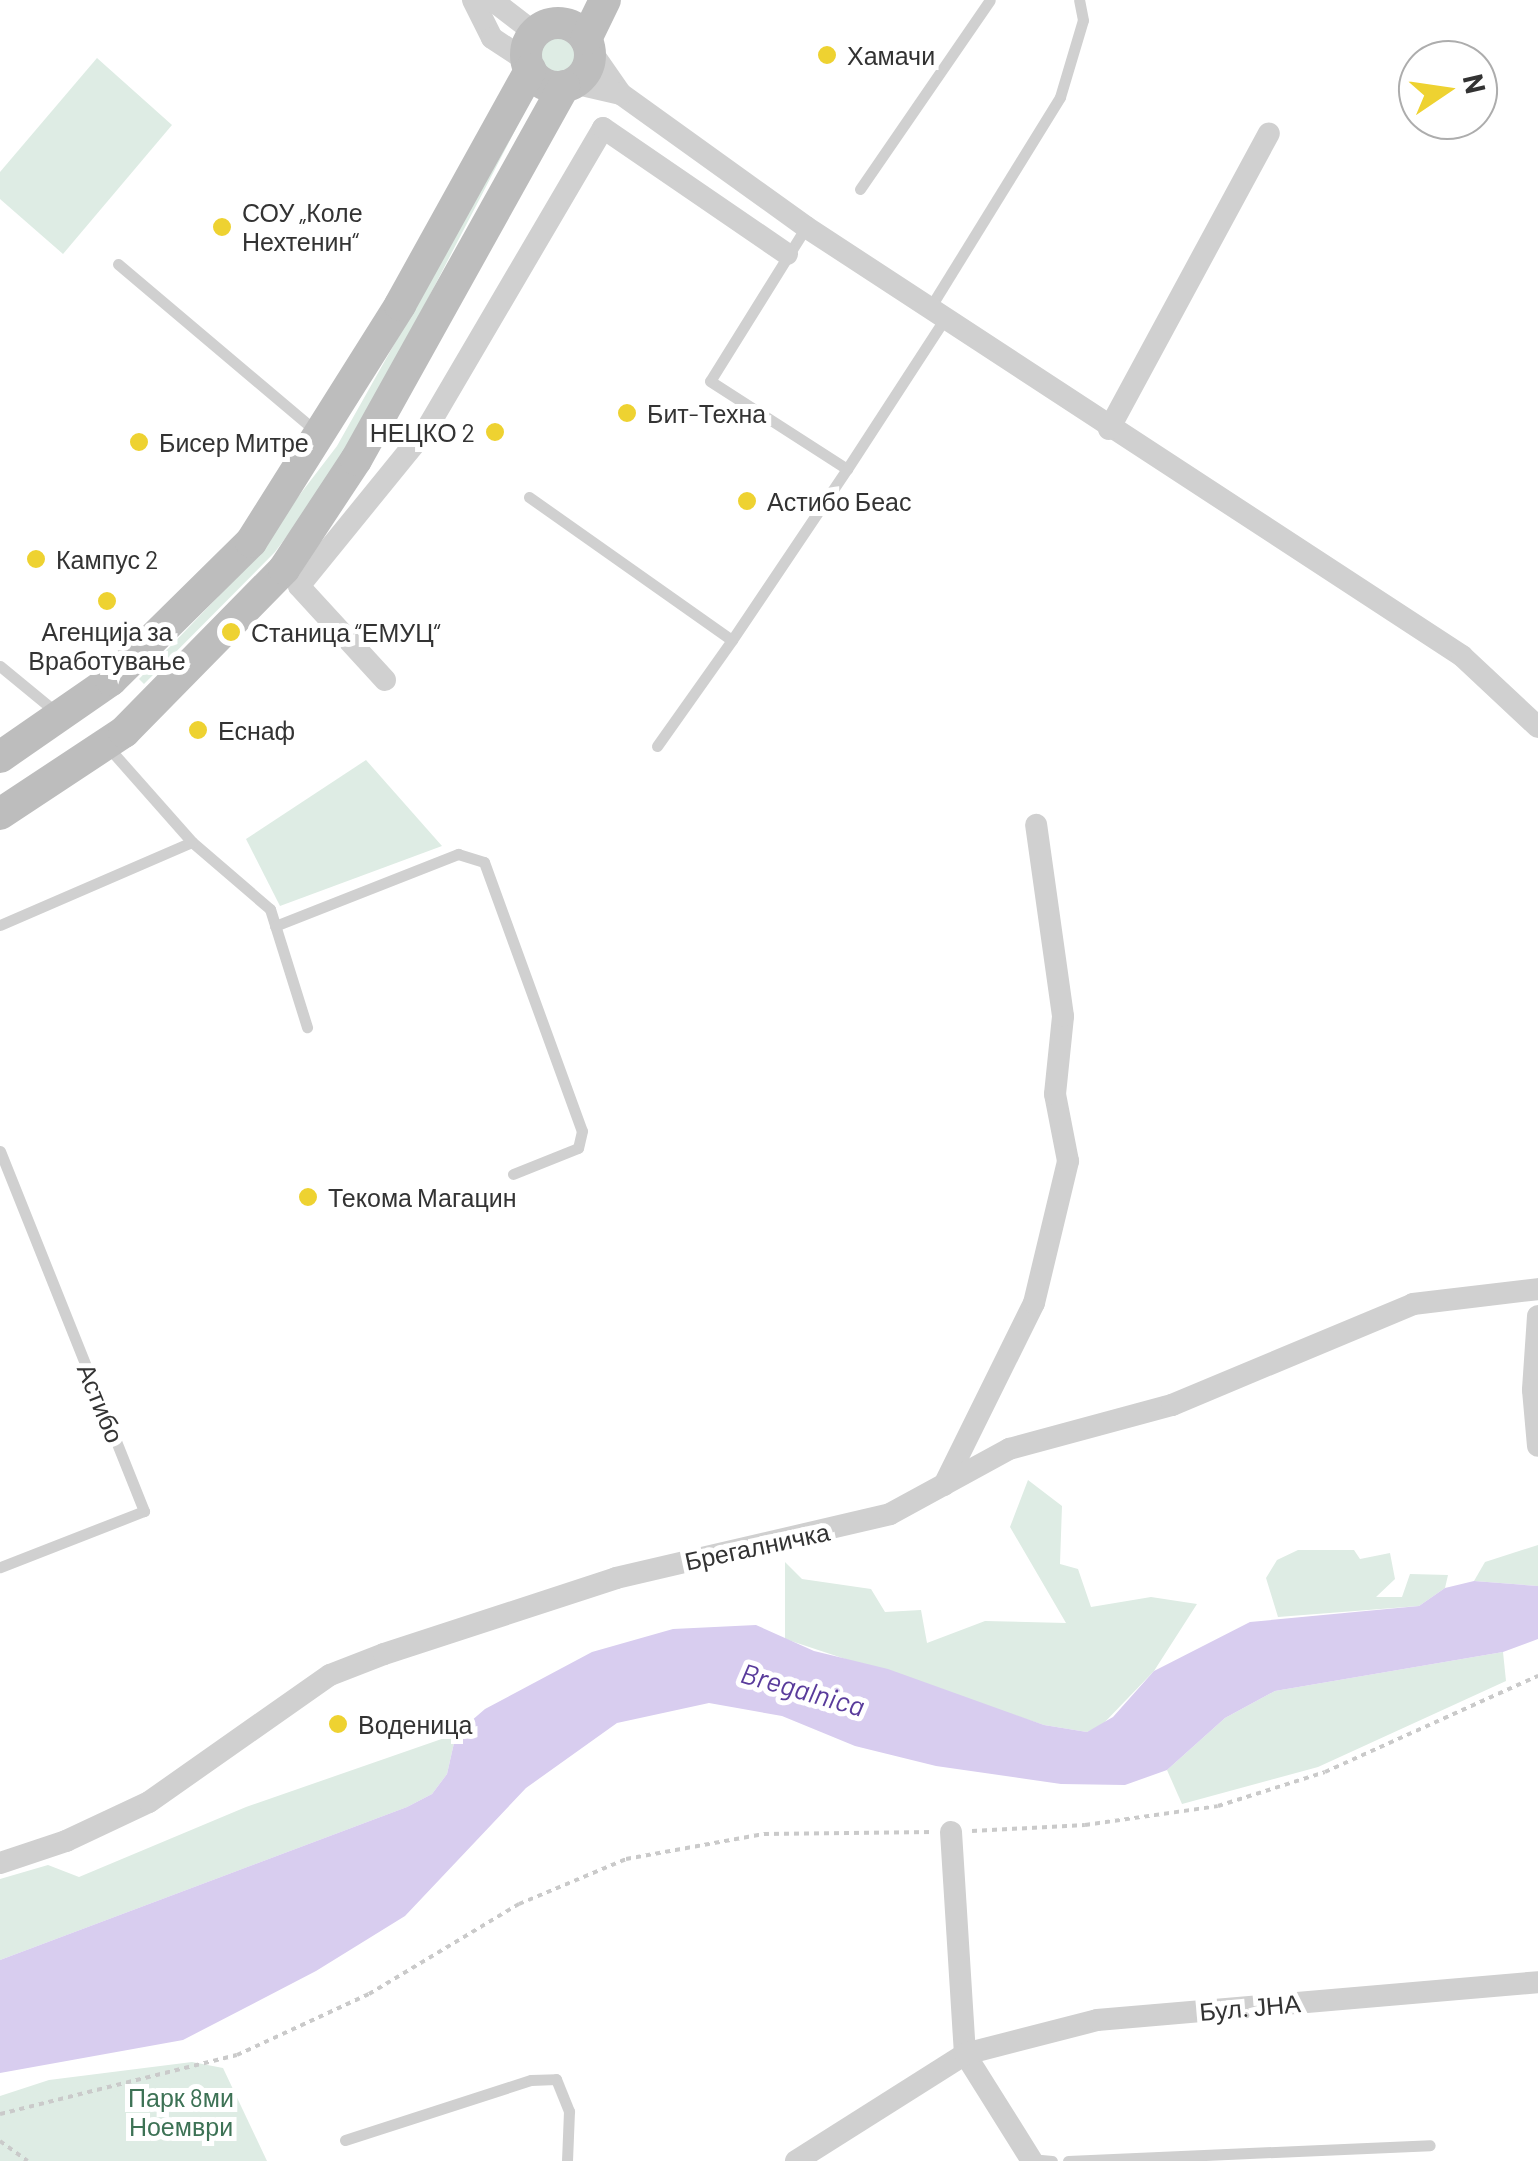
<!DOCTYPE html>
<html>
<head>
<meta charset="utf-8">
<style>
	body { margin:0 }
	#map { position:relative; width:1538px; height:2161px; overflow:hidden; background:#fff; font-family:Barlow,sans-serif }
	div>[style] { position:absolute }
	.green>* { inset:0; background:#deece4 }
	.round { border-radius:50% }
	.water>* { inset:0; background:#d8cdef }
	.path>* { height:4px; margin-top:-2px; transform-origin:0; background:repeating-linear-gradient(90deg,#cacaca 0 5px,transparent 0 10px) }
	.lane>* { height:11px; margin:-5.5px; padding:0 5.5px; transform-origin:5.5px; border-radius:5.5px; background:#d0d0d0 }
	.street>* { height:22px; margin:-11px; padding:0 11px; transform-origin:11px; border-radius:11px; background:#d0d0d0 }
	.secondary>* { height:32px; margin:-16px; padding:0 16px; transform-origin:16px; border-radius:16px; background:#bdbdbd }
	.secondary>.ring { margin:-16px; padding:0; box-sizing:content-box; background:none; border:32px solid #bdbdbd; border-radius:50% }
	.dots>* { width:28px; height:28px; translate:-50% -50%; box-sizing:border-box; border:5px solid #fff; border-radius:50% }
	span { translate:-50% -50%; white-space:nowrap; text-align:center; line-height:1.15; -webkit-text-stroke:10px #fff; paint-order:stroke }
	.poi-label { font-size:25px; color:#333 }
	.left { translate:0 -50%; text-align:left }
	.right { translate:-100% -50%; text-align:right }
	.street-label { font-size:25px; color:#333 }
	.park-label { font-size:25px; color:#3d7255 }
	.water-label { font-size:28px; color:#593b9b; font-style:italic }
	.north { position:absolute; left:1398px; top:40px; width:100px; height:100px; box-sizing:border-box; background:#fff; border:2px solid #adadad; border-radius:50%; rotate:77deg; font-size:28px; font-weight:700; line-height:40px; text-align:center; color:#333 }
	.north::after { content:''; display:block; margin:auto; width:35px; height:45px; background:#eed231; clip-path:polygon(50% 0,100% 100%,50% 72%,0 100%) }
</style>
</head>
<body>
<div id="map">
	<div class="green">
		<i class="round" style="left:540px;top:37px;width:36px;height:36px"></i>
		<i style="clip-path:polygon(97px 58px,172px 125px,63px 254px,0 199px,0 172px)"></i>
		<i style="clip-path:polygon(522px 117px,347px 455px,275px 552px,144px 684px,139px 679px,236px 578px,337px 446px)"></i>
		<i style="clip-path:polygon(366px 760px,442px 846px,280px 906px,246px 839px)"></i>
		<i style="clip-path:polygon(1028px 1480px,1062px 1506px,1060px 1564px,1078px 1569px,1091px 1607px,1151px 1597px,1197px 1604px,1154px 1671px,1102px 1725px,1087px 1732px,1044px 1725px,785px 1639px,785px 1562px,802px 1579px,871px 1589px,885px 1612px,921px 1610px,927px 1643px,985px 1621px,1066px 1623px,1010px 1527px)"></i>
		<i style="clip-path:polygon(1538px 1545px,1538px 1586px,1474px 1581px,1485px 1562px)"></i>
		<i style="clip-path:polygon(1298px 1550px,1354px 1550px,1360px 1559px,1390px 1553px,1395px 1579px,1376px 1597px,1402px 1597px,1410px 1574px,1448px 1575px,1445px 1588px,1419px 1606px,1278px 1617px,1266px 1578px,1277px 1560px)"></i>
		<i style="clip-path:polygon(1503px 1652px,1506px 1681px,1318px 1767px,1182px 1804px,1167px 1770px,1225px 1718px,1275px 1691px)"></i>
		<i style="clip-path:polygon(456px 1734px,447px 1774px,432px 1794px,407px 1807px,0 1960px,0 1879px,48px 1865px,79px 1877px,246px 1807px)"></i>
		<i style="clip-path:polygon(192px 2062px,223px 2068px,267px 2161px,0 2161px,0 2096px,49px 2080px)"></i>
	</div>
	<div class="water">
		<i style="clip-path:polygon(1474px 1581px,1538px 1586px,1538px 1639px,1503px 1652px,1275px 1691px,1225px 1718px,1167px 1770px,1125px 1785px,1061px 1784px,936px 1766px,855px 1746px,782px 1716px,709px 1703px,617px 1723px,526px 1788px,405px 1916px,316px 1971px,183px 2040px,0 2073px,0 1960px,407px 1807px,432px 1794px,447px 1774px,456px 1734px,485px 1709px,592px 1652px,673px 1629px,756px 1625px,814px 1651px,888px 1669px,1044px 1725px,1087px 1732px,1113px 1717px,1154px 1671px,1250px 1622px,1419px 1606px,1445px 1588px)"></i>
	</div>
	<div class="path">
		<i style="left:972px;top:1831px;width:113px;rotate:-3deg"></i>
		<i style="left:1085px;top:1825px;width:134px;rotate:-8.1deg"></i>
		<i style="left:1218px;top:1806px;width:112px;rotate:-17.6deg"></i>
		<i style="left:1325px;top:1772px;width:234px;rotate:-24.3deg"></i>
		<i style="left:0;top:2114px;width:244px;rotate:-14deg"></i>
		<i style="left:237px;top:2055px;width:145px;rotate:-24.8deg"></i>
		<i style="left:369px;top:1994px;width:175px;rotate:-31deg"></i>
		<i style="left:519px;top:1904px;width:116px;rotate:-22.8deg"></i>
		<i style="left:626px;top:1859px;width:140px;rotate:-10.3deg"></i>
		<i style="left:764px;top:1834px;width:169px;rotate:-0.7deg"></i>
		<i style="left:0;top:2141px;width:34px;rotate:36deg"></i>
	</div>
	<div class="lane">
		<i style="left:860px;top:189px;width:229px;rotate:-55.5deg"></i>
		<i style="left:806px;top:227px;width:181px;rotate:121.9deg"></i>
		<i style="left:710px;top:381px;width:163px;rotate:32.7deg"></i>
		<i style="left:847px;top:469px;width:176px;rotate:-57deg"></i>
		<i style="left:118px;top:264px;width:260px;rotate:40.2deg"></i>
		<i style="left:928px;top:311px;width:251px;rotate:-58.3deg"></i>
		<i style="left:1060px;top:97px;width:80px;rotate:-73.4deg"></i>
		<i style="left:1083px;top:20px;width:20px;rotate:-101deg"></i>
		<i style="left:529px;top:497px;width:248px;rotate:35.2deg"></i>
		<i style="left:732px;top:640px;width:206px;rotate:-56.1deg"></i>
		<i style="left:0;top:666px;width:74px;rotate:39.5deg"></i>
		<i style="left:657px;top:746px;width:130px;rotate:-54.7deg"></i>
		<i style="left:192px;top:842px;width:103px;rotate:40.7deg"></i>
		<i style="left:270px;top:909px;width:124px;rotate:72.6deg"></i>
		<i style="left:0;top:925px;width:209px;rotate:-23.4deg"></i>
		<i style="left:192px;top:842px;width:127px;rotate:-131.5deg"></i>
		<i style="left:275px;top:926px;width:197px;rotate:-21.5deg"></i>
		<i style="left:458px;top:854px;width:27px;rotate:17deg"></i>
		<i style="left:484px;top:862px;width:286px;rotate:70deg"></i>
		<i style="left:582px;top:1131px;width:17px;rotate:103deg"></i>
		<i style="left:578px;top:1148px;width:70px;rotate:158.2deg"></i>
		<i style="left:0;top:1151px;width:388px;rotate:68.2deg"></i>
		<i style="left:144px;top:1511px;width:155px;rotate:158.7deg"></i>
		<i style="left:345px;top:2140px;width:195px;rotate:-17.9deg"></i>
		<i style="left:531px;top:2080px;width:25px;rotate:-2deg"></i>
		<i style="left:556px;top:2079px;width:35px;rotate:68deg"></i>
		<i style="left:569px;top:2111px;width:50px;rotate:92.3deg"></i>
		<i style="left:1030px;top:2159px;width:22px;rotate:5deg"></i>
		<i style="left:1068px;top:2161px;width:362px;rotate:-2.5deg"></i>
	</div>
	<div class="street">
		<i style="left:473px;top:0;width:42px;rotate:63.4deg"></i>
		<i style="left:492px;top:38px;width:42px;rotate:33.3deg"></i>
		<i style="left:492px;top:0;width:54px;rotate:37.5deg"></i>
		<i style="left:589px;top:48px;width:56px;rotate:55.2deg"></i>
		<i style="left:621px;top:94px;width:228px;rotate:35.7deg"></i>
		<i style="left:806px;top:227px;width:784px;rotate:33.18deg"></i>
		<i style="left:1462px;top:656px;width:104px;rotate:43.1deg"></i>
		<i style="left:573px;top:83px;width:49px;rotate:12.9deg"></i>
		<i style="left:1109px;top:429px;width:336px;rotate:-61.6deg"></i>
		<i style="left:385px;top:680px;width:127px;rotate:-132.5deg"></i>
		<i style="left:299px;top:586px;width:201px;rotate:-50.9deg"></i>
		<i style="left:426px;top:430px;width:350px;rotate:-59.6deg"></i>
		<i style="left:603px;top:128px;width:223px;rotate:34.4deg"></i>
		<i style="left:1538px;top:1316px;width:74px;rotate:93.9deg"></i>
		<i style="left:1533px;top:1390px;width:56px;rotate:84.9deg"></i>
		<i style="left:944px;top:1485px;width:203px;rotate:-63.7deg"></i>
		<i style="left:1034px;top:1303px;width:146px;rotate:-76.5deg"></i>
		<i style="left:1068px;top:1161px;width:68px;rotate:-101deg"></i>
		<i style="left:1055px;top:1094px;width:78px;rotate:-84.1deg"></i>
		<i style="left:1063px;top:1016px;width:193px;rotate:-98deg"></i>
		<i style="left:951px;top:1832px;width:222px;rotate:86.4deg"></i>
		<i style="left:965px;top:2054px;width:126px;rotate:57.9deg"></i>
		<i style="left:0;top:1863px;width:70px;rotate:-18.4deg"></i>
		<i style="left:66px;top:1841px;width:92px;rotate:-25.2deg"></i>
		<i style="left:149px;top:1802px;width:221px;rotate:-35.1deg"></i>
		<i style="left:330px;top:1675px;width:58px;rotate:-21.3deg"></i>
		<i style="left:384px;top:1654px;width:244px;rotate:-18.1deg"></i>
		<i style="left:616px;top:1578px;width:281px;rotate:-13.1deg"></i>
		<i style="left:890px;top:1514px;width:136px;rotate:-28.6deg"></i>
		<i style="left:1009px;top:1449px;width:169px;rotate:-15.1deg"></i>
		<i style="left:1172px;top:1405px;width:261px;rotate:-22.7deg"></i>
		<i style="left:1413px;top:1304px;width:126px;rotate:-6.8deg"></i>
		<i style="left:796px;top:2161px;width:200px;rotate:-32.3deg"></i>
		<i style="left:965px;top:2054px;width:136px;rotate:-14.4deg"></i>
		<i style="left:1097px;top:2020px;width:443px;rotate:-4.9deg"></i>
	</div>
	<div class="secondary">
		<i class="ring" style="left:526px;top:23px;width:32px;height:32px"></i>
		<i style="left:586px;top:39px;width:43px;rotate:-64deg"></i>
		<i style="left:0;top:757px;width:135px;rotate:-34.7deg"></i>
		<i style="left:111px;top:680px;width:197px;rotate:-44.6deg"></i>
		<i style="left:251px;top:542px;width:280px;rotate:-57.8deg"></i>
		<i style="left:400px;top:305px;width:269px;rotate:-61deg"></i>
		<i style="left:0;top:814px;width:149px;rotate:-33.5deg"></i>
		<i style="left:124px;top:732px;width:228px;rotate:-45.5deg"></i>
		<i style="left:284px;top:569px;width:131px;rotate:-56.6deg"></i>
		<i style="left:356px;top:460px;width:428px;rotate:-60.9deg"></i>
	</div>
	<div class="dots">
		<i style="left:827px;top:55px;background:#eed231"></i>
		<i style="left:222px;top:227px;background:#eed231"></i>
		<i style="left:627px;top:413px;background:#eed231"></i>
		<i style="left:495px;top:432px;background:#eed231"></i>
		<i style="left:139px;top:442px;background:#eed231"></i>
		<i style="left:747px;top:501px;background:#eed231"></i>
		<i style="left:36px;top:559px;background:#eed231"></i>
		<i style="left:107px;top:601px;background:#eed231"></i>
		<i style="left:231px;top:632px;background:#eed231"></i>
		<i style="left:198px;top:730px;background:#eed231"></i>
		<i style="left:308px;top:1197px;background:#eed231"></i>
		<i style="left:338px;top:1724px;background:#eed231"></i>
	</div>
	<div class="poi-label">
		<span class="left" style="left:847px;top:55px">Хамачи</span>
		<span class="left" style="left:242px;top:227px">СОУ „Коле<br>Нехтенин“</span>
		<span class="left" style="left:647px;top:413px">Бит-Техна</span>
		<span class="right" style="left:475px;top:432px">НЕЦКО 2</span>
		<span class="left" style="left:159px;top:442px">Бисер Митре</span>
		<span class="left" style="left:767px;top:501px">Астибо Беас</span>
		<span class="left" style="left:56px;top:559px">Кампус 2</span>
		<span style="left:107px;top:646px">Агенција за<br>Вработување</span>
		<span class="left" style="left:251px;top:632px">Станица “ЕМУЦ“</span>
		<span class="left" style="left:218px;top:730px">Еснаф</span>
		<span class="left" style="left:328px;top:1197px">Текома Магацин</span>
		<span class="left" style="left:358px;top:1724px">Воденица</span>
	</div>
	<div class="street-label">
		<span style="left:101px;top:1403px;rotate:68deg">Астибо</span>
		<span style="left:757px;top:1546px;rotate:-12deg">Брегалничка</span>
		<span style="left:1250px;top:2007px;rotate:-5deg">Бул. ЈНА</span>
	</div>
	<div class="park-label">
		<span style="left:181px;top:2112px">Парк 8ми<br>Ноември</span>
	</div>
	<div class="water-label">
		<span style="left:803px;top:1689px;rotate:16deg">Bregalnica</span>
	</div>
	<div class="north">N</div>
</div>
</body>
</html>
